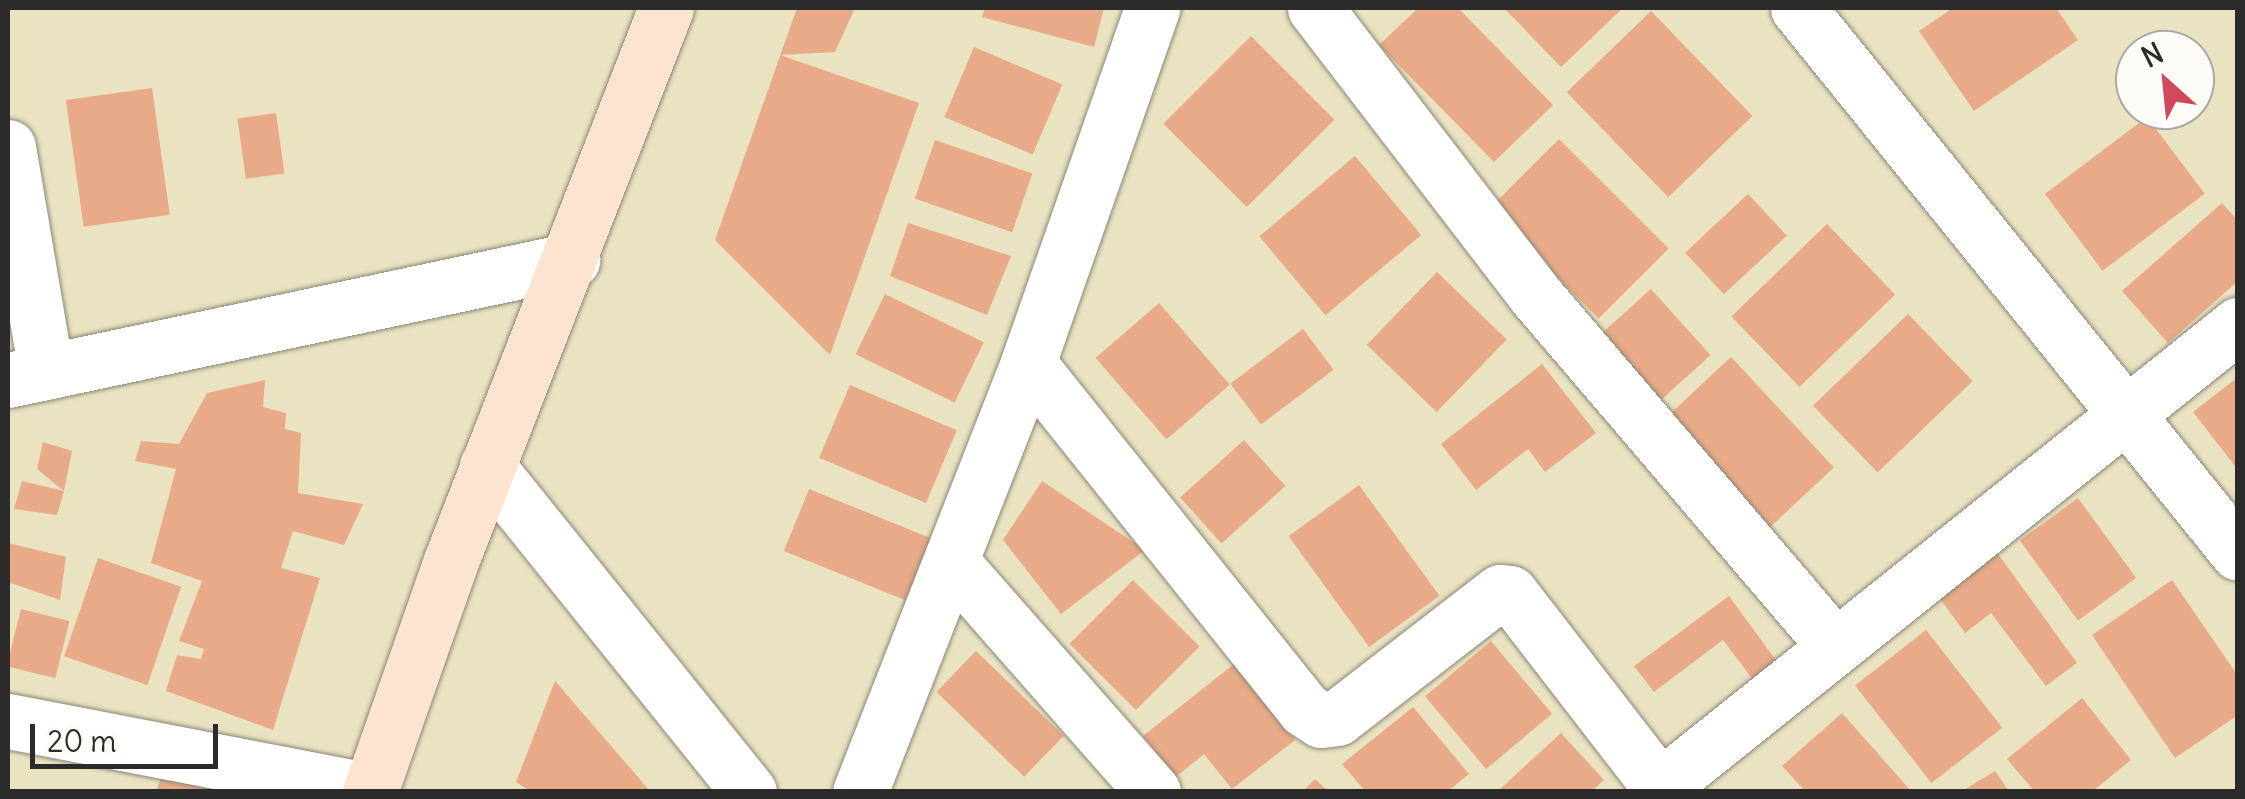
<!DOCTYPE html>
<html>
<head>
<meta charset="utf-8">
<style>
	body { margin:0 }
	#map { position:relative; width:2245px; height:799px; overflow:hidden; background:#e9e3c2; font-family:Delius,sans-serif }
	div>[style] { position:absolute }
	.building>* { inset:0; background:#e9aa87; transform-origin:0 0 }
	.roads { filter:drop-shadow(0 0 2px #8a8776) drop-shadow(0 0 2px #8a8776) }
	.street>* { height:55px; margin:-27.5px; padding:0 27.5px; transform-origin:27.5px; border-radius:27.5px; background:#fff }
	.secondary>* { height:55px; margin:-27.5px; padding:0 27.5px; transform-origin:27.5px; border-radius:27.5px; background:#fde4d1 }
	span { translate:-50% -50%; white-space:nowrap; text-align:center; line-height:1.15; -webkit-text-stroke:8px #fdfcf7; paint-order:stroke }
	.frame { position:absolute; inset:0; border:10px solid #2b2b2b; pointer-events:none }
	.north { position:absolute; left:2115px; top:30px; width:100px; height:100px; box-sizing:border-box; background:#fdfcf7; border:2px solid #a9a8a5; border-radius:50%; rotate:333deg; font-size:28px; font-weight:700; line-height:40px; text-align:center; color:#2b2b2b }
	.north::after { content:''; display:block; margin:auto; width:35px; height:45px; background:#d1495b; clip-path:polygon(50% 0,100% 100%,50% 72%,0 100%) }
	.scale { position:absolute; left:30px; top:724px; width:188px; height:45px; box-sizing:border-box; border:5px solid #2b2b2b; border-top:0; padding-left:12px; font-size:30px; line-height:35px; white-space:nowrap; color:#2b2b2b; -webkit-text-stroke:8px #fdfcf7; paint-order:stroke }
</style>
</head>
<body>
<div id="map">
	<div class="building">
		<i style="clip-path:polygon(797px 8px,855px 8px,835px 52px,780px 55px,919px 103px,830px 355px,715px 240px)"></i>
		<i style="clip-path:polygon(985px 8px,1104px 8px,1094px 47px,982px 17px)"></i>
		<i style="clip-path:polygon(1418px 8px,1458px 8px,1553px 105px,1494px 162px,1379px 45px)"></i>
		<i style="clip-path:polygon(1504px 8px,1623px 8px,1561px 67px)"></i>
		<i style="clip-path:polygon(1953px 8px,2056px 8px,2078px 40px,1974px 111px,1919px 31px)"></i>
		<i style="left:1651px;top:11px;width:146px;height:117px;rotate:46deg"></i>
		<i style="left:1251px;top:36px;width:118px;height:124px;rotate:45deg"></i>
		<i style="left:974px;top:47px;width:96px;height:76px;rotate:23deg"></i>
		<i style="left:152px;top:88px;width:128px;height:87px;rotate:82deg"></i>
		<i style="left:276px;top:113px;width:61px;height:39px;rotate:82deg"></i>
		<i style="left:2147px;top:117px;width:96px;height:128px;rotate:53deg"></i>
		<i style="left:1559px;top:139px;width:155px;height:99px;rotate:45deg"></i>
		<i style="left:935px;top:140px;width:103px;height:62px;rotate:19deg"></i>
		<i style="left:1355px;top:156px;width:103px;height:125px;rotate:50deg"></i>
		<i style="left:1748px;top:194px;width:57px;height:86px;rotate:47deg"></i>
		<i style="clip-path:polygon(2222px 203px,2238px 221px,2238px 281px,2168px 343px,2122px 291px)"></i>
		<i style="clip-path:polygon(908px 223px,1011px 256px,987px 315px,890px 276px)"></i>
		<i style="left:1827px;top:224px;width:98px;height:133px;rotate:46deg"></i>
		<i style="left:1437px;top:272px;width:97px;height:101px;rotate:44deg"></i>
		<i style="left:1651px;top:289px;width:89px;height:74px;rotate:48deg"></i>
		<i style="left:885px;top:294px;width:110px;height:67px;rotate:26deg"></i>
		<i style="left:1159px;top:303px;width:108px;height:84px;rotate:49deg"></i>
		<i style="left:1908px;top:314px;width:93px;height:132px;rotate:46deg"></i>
		<i style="left:1303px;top:329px;width:51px;height:91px;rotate:53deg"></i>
		<i style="left:1731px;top:357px;width:151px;height:88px;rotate:47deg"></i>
		<i style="clip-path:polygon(1542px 364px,1596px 433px,1545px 472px,1528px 449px,1476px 490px,1441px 444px)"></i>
		<i style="clip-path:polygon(2238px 377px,2238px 470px,2193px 412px)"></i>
		<i style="clip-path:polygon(265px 380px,263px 407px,286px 413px,285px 429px,301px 433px,298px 493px,363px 504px,344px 545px,293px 531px,281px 568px,320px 578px,273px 730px,166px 691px,177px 655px,201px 659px,204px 649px,179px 641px,202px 581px,151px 563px,176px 469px,135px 461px,141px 441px,179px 444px,207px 393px)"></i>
		<i style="left:850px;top:385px;width:116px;height:79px;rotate:23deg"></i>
		<i style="left:1244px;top:440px;width:62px;height:86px;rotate:48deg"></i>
		<i style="clip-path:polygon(43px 442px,72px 451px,64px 491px,37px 469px)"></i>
		<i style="clip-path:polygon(22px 481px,64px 491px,57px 515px,14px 509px)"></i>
		<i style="clip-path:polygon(1042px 481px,1145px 550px,1061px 614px,1003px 540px)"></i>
		<i style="left:1359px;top:485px;width:137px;height:87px;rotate:54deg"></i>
		<i style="left:809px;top:489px;width:131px;height:67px;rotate:22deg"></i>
		<i style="left:2078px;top:498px;width:99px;height:72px;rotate:54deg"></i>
		<i style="clip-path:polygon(8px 543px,66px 557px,60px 600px,8px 582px)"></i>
		<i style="clip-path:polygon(1993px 547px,2077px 663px,2046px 686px,1991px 613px,1965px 633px,1934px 590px)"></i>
		<i style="left:98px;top:558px;width:88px;height:104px;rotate:19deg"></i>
		<i style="left:1133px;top:580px;width:94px;height:90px;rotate:45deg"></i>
		<i style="clip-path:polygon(2172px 580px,2238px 676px,2238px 715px,2175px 758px,2092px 635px)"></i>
		<i style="clip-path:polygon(1729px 596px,1781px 667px,1757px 685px,1723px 640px,1654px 692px,1634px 666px)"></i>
		<i style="left:21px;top:609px;width:50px;height:59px;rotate:14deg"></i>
		<i style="left:1926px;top:630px;width:124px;height:90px;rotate:52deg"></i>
		<i style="left:1491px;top:641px;width:95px;height:86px;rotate:50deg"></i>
		<i style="left:976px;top:651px;width:122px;height:57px;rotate:44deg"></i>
		<i style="clip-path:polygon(1234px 664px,1295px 740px,1232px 789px,1204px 754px,1176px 777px,1143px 736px)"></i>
		<i style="clip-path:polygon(555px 681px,650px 791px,530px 791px,516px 782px)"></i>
		<i style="clip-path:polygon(2082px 698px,2131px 760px,2093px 791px,2034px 791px,2007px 759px)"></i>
		<i style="clip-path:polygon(1413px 707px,1469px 774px,1448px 791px,1365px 791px,1342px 764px)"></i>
		<i style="clip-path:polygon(1842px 713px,1911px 791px,1805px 791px,1782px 766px)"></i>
		<i style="clip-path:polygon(1561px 733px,1604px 780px,1592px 791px,1498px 791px)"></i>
		<i style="clip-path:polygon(1995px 771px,2009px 791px,1962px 791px)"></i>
		<i style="clip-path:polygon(163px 773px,224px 790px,224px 791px,156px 791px)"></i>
		<i style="clip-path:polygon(1315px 779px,1328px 791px,1303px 791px)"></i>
	</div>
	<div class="roads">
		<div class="street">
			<i style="left:1315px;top:8px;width:363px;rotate:52.5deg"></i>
			<i style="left:1536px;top:296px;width:459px;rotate:49.5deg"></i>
			<i style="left:1798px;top:8px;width:700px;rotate:51.08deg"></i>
			<i style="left:8px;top:147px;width:228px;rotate:80.4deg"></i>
			<i style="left:1028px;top:363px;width:443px;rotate:51.4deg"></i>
			<i style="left:1304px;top:709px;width:20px;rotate:33deg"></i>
			<i style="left:1321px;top:720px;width:16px;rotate:-7deg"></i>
			<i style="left:1337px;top:718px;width:206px;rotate:-37.7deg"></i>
			<i style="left:1500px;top:592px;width:10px;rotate:6deg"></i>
			<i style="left:1510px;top:593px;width:245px;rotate:52.3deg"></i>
			<i style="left:8px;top:380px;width:577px;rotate:-12.01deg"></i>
			<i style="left:487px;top:466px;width:418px;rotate:51.2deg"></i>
			<i style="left:953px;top:564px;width:303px;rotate:48.7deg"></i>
			<i style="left:8px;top:721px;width:369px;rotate:10.9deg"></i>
			<i style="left:860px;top:792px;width:461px;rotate:-68.6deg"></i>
			<i style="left:1028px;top:363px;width:376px;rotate:-70.7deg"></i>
			<i style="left:1654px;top:792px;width:748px;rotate:-38.65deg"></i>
		</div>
		<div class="secondary">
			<i style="left:370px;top:792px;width:245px;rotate:-70.7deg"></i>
			<i style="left:451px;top:561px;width:593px;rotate:-68.75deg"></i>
		</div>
	</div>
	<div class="frame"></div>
	<div class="north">N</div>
	<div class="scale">20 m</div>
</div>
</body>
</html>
